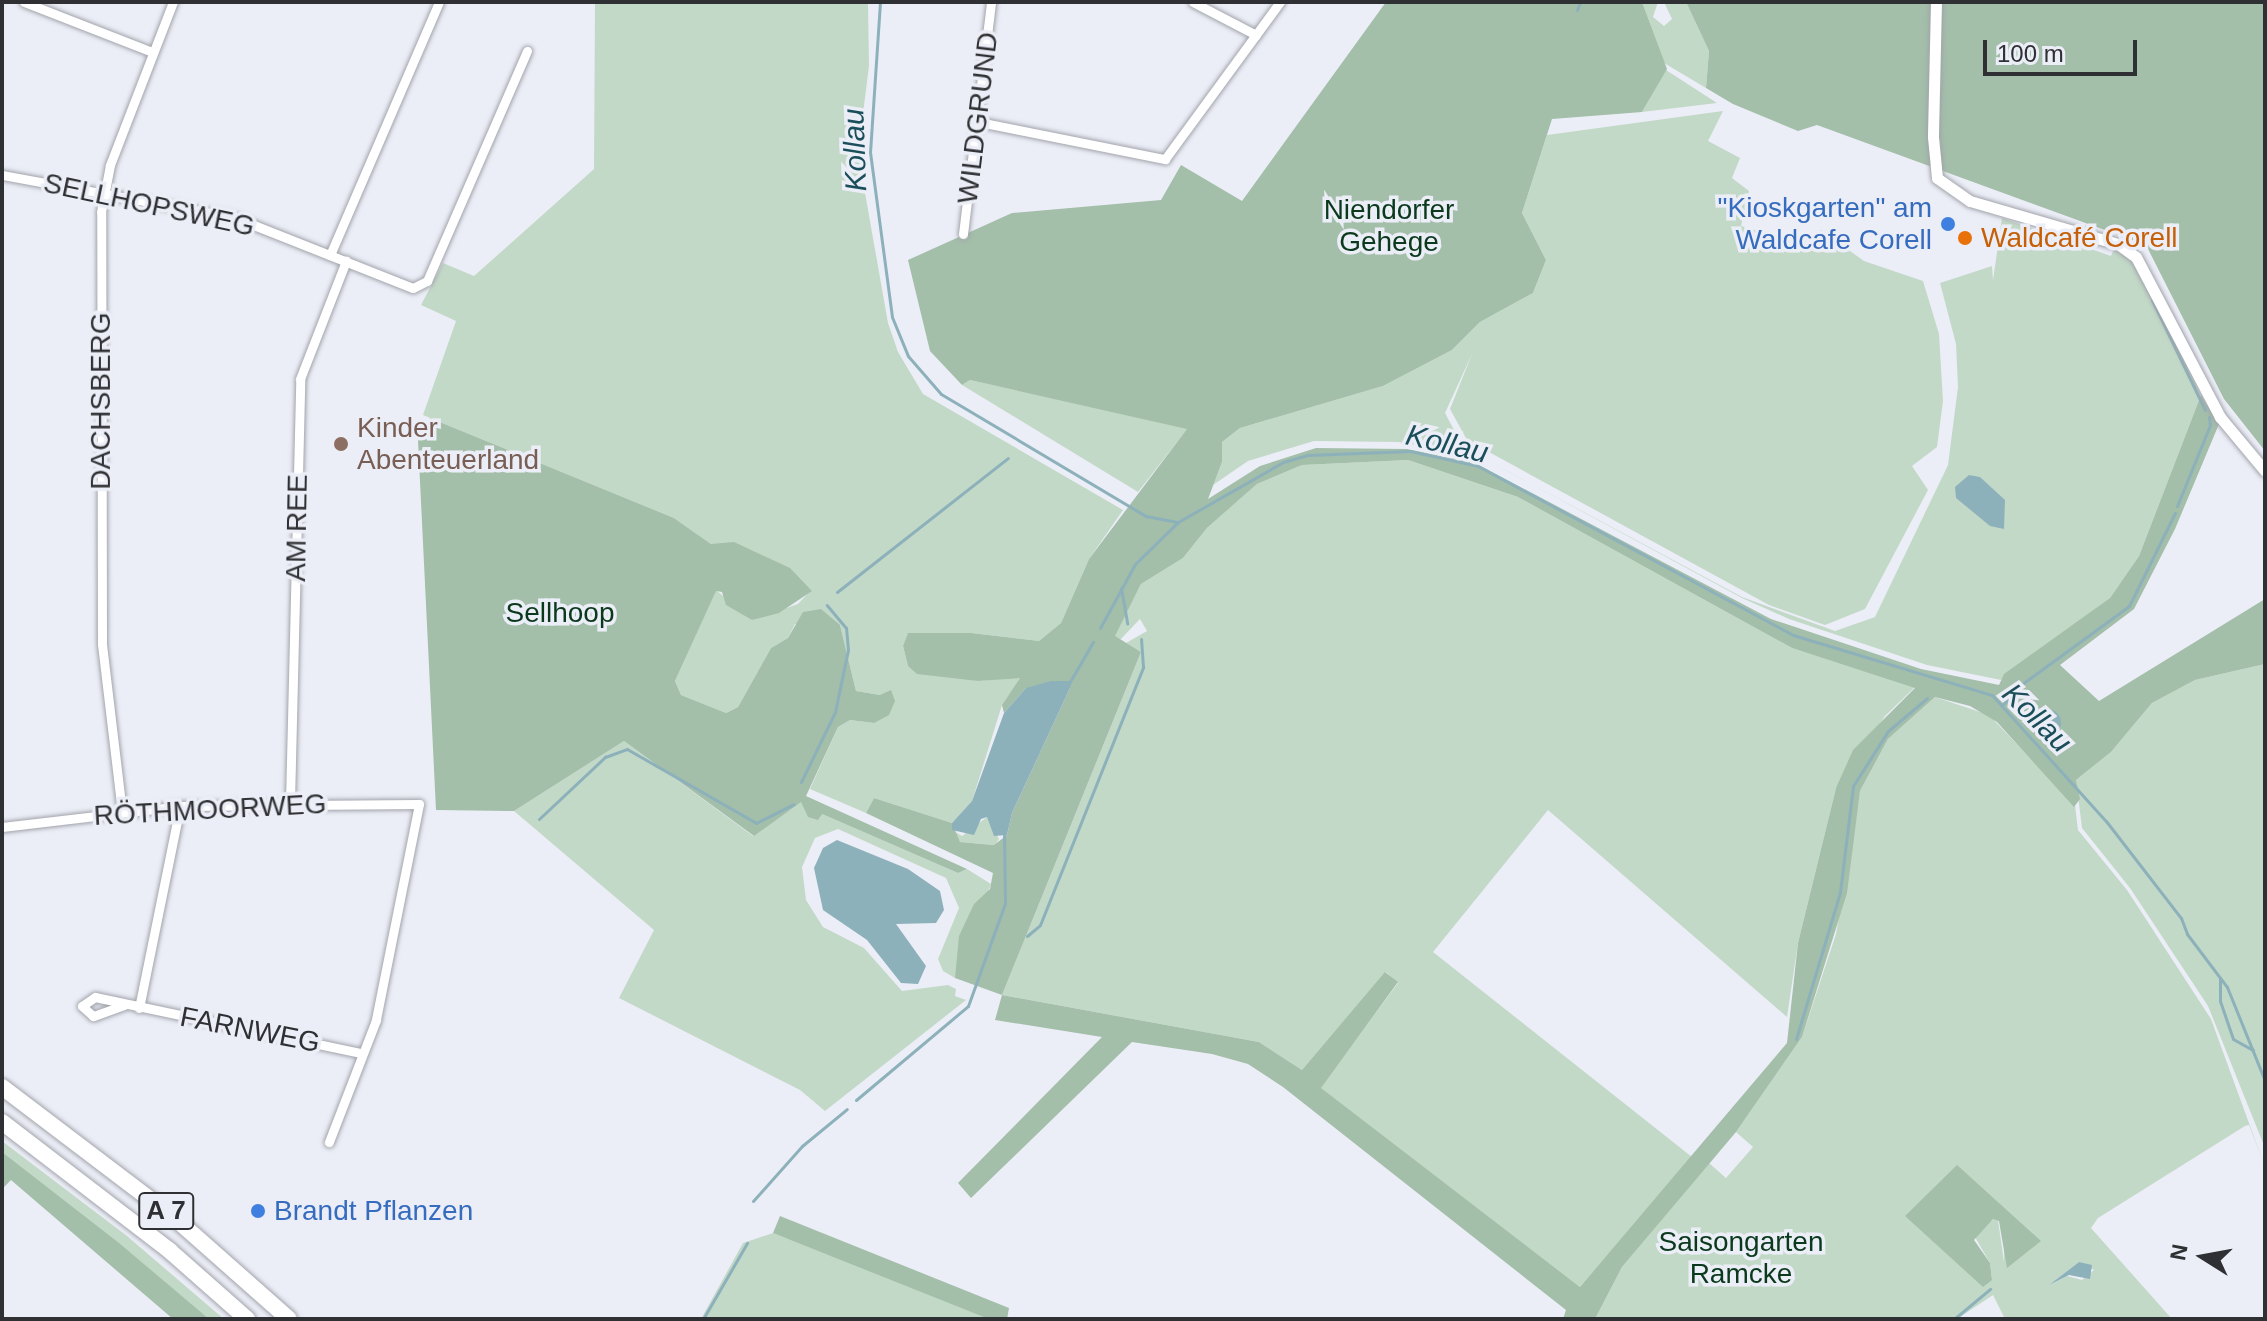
<!DOCTYPE html>
<html>
<head>
<meta charset="utf-8">
<style>
	body { margin:0 }
	#map { position:relative; width:2267px; height:1321px; overflow:hidden; background:#eceef7; font-family:Arial,sans-serif }
	div>[style] { position:absolute }
	.green>* { inset:0; background:#c3d9c7 }
	.forest>* { inset:0; background:#a3bea9 }
	.water>* { inset:0; background:#8db1bb }
	.round { border-radius:50% }
	.stream>* { height:3px; margin:-1.5px; padding:0 1.5px; transform-origin:1.5px; border-radius:1.5px; background:#8db1bb }
	.roads { filter:drop-shadow(0 0 2px #a1a4ab) drop-shadow(0 0 2px #a1a4ab) }
	.minor>* { height:9px; margin:-4.5px; padding:0 4.5px; transform-origin:4.5px; border-radius:4.5px; background:#fff }
	.tertiary>* { height:11px; margin:-5.5px; padding:0 5.5px; transform-origin:5.5px; border-radius:5.5px; background:#fff }
	.motorway>* { height:16px; margin:-8px; padding:0 8px; transform-origin:8px; border-radius:8px; background:#fff }
	.dots>* { width:22px; height:22px; translate:-50% -50%; box-sizing:border-box; border:4px solid #eceef7; border-radius:50% }
	span { translate:-50% -50%; white-space:nowrap; text-align:center; line-height:1.15; -webkit-text-stroke:7px #eceef7; paint-order:stroke }
	.shield-label span { padding:2px 6px; background:#eceef7; border:2px solid; border-radius:6px; -webkit-text-stroke-width:0 }
	.shield-label { font-size:26px; color:#2f3033; font-weight:700 }
	.street-label { font-size:28px; color:#2f3033 }
	.shop-label { font-size:28px; color:#366cbe }
	.right { translate:-100% -50%; text-align:right }
	.left { translate:0 -50%; text-align:left }
	.park-label { font-size:28px; color:#0a391c }
	.food-label { font-size:28px; color:#c56008 }
	.education-label { font-size:28px; color:#785e54 }
	.water-label { font-size:30px; color:#1a4e5a; font-style:italic }
	.frame { position:absolute; inset:0; border:4px solid #2f3033; pointer-events:none }
	.north { position:absolute; left:2163px; top:1217px; width:80px; height:80px; -webkit-text-stroke:6px #eceef7; paint-order:stroke; rotate:281deg; font-size:22px; font-weight:700; line-height:32px; text-align:center; color:#2f3033 }
	.north::after { content:''; display:block; margin:auto; width:28px; height:36px; background:#2f3033; clip-path:polygon(50% 0,100% 100%,50% 72%,0 100%) }
	.scale { position:absolute; left:1983px; top:40px; width:154px; height:36px; box-sizing:border-box; border:4px solid #2f3033; border-top:0; padding-left:10px; font-size:24px; line-height:28px; white-space:nowrap; color:#2f3033; -webkit-text-stroke:6px #eceef7; paint-order:stroke }
</style>
</head>
<body>
<div id="map">
	<div class="green">
		<i style="clip-path:polygon(595px 2px,868px 2px,869px 66px,858px 153px,888px 323px,898px 352px,923px 394px,1123px 510px,1089px 559px,1061px 623px,1039px 641px,971px 633px,908px 634px,903px 646px,908px 666px,978px 681px,1021px 677px,1002px 705px,972px 801px,952px 823px,874px 798px,866px 813px,810px 789px,838px 727px,850px 720px,874px 723px,880px 695px,856px 691px,840px 625px,795px 624px,788px 638px,771px 648px,738px 707px,726px 713px,681px 695px,675px 681px,716px 590px,752px 620px,798px 604px,811px 590px,711px 544px,674px 518px,423px 415px,456px 321px,421px 305px,443px 263px,474px 276px,594px 169px)"></i>
		<i style="clip-path:polygon(1642px 2px,1658px 2px,1653px 17px,1664px 26px,1672px 19px,1664px 2px,1686px 2px,1709px 51px,1706px 88px,1664px 63px)"></i>
		<i style="clip-path:polygon(1666px 70px,1717px 103px,1642px 112px)"></i>
		<i style="clip-path:polygon(1723px 111px,1708px 141px,1740px 158px,1732px 178px,1749px 191px,1741px 226px,1796px 242px,1821px 230px,1864px 261px,1923px 281px,1939px 334px,1943px 401px,1937px 447px,1912px 466px,1928px 490px,1865px 609px,1825px 625px,1769px 605px,1467px 440px,1450px 409px,1472px 354px,1445px 413px,1461px 443px,1485px 459px,1742px 597px,1835px 631px,1875px 617px,1948px 465px,1958px 387px,1956px 344px,1940px 283px,1992px 266px,1993px 280px,2002px 218px,2111px 256px,2114px 249px,2132px 261px,2148px 283px,2201px 395px,2139px 556px,2110px 598px,2001px 680px,1927px 665px,1789px 619px,1742px 598px,1485px 459px,1460px 452px,1398px 442px,1314px 441px,1248px 461px,1213px 485px,1222px 462px,1222px 442px,1240px 428px,1383px 386px,1452px 350px,1480px 322px,1533px 293px,1546px 260px,1522px 213px,1547px 135px)"></i>
		<i style="clip-path:polygon(970px 380px,1188px 428px,1138px 492px,962px 385px)"></i>
		<i style="clip-path:polygon(1408px 460px,1518px 497px,1792px 648px,1915px 687px,1885px 716px,1836px 788px,1798px 943px,1787px 1017px,1548px 810px,1433px 952px,1692px 1157px,1580px 1287px,1320px 1088px,1398px 983px,1386px 972px,1302px 1070px,1259px 1042px,1002px 995px,1141px 652px,1126px 643px,1147px 631px,1140px 619px,1120px 640px,1114px 637px,1141px 584px,1183px 558px,1207px 528px,1257px 484px,1302px 465px)"></i>
		<i style="clip-path:polygon(2265px 664px,2265px 1148px,2208px 1006px,2130px 888px,2082px 828px,2076px 780px,2111px 752px,2152px 703px,2195px 680px)"></i>
		<i style="clip-path:polygon(evenodd,1935px 697px,1989px 715px,2075px 805px,2078px 830px,2127px 890px,2211px 1019px,2265px 1167px,2249px 1125px,2245px 1126px,2098px 1218px,2091px 1228px,2172px 1319px,2005px 1319px,1993px 1295px,1957px 1319px,1595px 1319px,1622px 1267px,1709px 1163px,1726px 1178px,1753px 1147px,1736px 1132px,1802px 1037px,1836px 934px,1860px 791px,1888px 739px,1935px 697px,2004px 1209px,2004px 1262px,1998px 1220px,1993px 1219px,1975px 1237px,1990px 1263px,1992px 1280px,1905px 1216px,2004px 1209px,1935px 697px,2079px 1262px,2094px 1270px,2082px 1280px,2067px 1276px,2049px 1285px,2079px 1262px)"></i>
		<i style="clip-path:polygon(624px 741px,753px 836px,802px 801px,822px 814px,958px 873px,967px 869px,991px 884px,955px 978px,943px 971px,938px 959px,959px 908px,946px 878px,838px 829px,815px 838px,802px 867px,806px 900px,823px 927px,864px 948px,902px 991px,948px 985px,956px 989px,955px 996px,966px 1000px,825px 1111px,800px 1090px,619px 998px,654px 930px,514px 811px)"></i>
		<i style="clip-path:polygon(987px 817px,999px 839px,995px 845px,960px 842px,952px 830px,962px 836px)"></i>
		<i style="clip-path:polygon(2px 1141px,127px 1236px,224px 1319px,209px 1319px,2px 1152px)"></i>
		<i style="clip-path:polygon(773px 1233px,990px 1317px,989px 1319px,701px 1319px,743px 1243px)"></i>
	</div>
	<div class="forest">
		<i style="clip-path:polygon(evenodd,1386px 2px,1642px 2px,1667px 69px,1642px 112px,1552px 119px,1522px 213px,1546px 260px,1533px 293px,1480px 322px,1452px 350px,1383px 386px,1240px 428px,1222px 442px,1222px 462px,1208px 499px,1260px 466px,1316px 448px,1407px 449px,1475px 463px,1771px 619px,1921px 669px,1999px 685px,2004px 674px,2110px 598px,2139px 556px,2201px 395px,2219px 424px,2175px 529px,2134px 609px,2060px 665px,2099px 701px,2265px 599px,2265px 664px,2195px 680px,2152px 703px,2111px 752px,2076px 780px,2080px 799px,2074px 807px,1997px 722px,1970px 706px,1935px 697px,1888px 739px,1860px 791px,1847px 893px,1802px 1037px,1736px 1132px,1622px 1267px,1595px 1319px,1563px 1319px,1566px 1310px,1283px 1087px,1248px 1064px,1212px 1054px,1132px 1042px,971px 1198px,958px 1183px,1102px 1037px,995px 1020px,1002px 995px,955px 978px,959px 936px,974px 904px,990px 889px,993px 873px,866px 813px,874px 798px,952px 823px,960px 842px,994px 845px,1007px 835px,1012px 813px,1070px 688px,1026px 688px,1004px 713px,1002px 705px,1020px 678px,978px 681px,917px 674px,908px 666px,903px 646px,908px 633px,971px 633px,1039px 641px,1061px 623px,1089px 559px,1187px 429px,970px 380px,962px 385px,930px 351px,908px 260px,1012px 213px,1161px 200px,1181px 165px,1242px 201px,1386px 2px,1408px 460px,1518px 497px,1792px 648px,1915px 688px,1853px 750px,1836px 788px,1798px 943px,1787px 1043px,1580px 1287px,1321px 1088px,1398px 982px,1385px 972px,1302px 1070px,1259px 1042px,1002px 995px,1141px 652px,1115px 636px,1141px 584px,1183px 558px,1207px 528px,1257px 484px,1302px 465px,1408px 460px)"></i>
		<i style="clip-path:polygon(1686px 2px,2265px 2px,2265px 451px,2224px 399px,2146px 245px,1817px 125px,1798px 131px,1733px 104px,1706px 88px,1709px 51px)"></i>
		<i style="clip-path:polygon(430px 418px,674px 518px,711px 544px,734px 542px,790px 568px,812px 591px,779px 613px,752px 620px,726px 605px,722px 592px,716px 591px,675px 681px,681px 695px,726px 713px,738px 707px,771px 648px,788px 638px,803px 612px,821px 609px,840px 625px,856px 691px,880px 695px,891px 690px,895px 701px,889px 715px,874px 723px,850px 720px,838px 727px,806px 796px,967px 869px,958px 873px,822px 814px,818px 820px,808px 817px,801px 802px,754px 836px,624px 741px,514px 811px,436px 810px,418px 440px)"></i>
		<i style="clip-path:polygon(2px 1152px,119px 1243px,209px 1319px,173px 1319px,11px 1180px,2px 1189px)"></i>
		<i style="clip-path:polygon(1957px 1165px,2041px 1241px,2007px 1268px,1999px 1221px,1993px 1219px,1974px 1240px,1990px 1263px,1992px 1280px,1983px 1287px,1905px 1216px)"></i>
		<i style="clip-path:polygon(780px 1216px,1009px 1308px,1007px 1319px,989px 1319px,773px 1233px)"></i>
	</div>
	<div class="water">
		<i style="clip-path:polygon(1969px 475px,1980px 477px,2005px 500px,2004px 529px,1990px 526px,1956px 498px,1955px 487px)"></i>
		<i style="clip-path:polygon(1051px 681px,1071px 681px,1070px 688px,1012px 813px,1007px 835px,994px 836px,987px 817px,981px 819px,974px 835px,952px 830px,952px 823px,972px 801px,1004px 713px,1026px 688px)"></i>
		<i class="round" style="left:2033px;top:709px;width:28px;height:28px"></i>
		<i style="clip-path:polygon(837px 840px,908px 869px,940px 891px,944px 910px,936px 923px,896px 924px,926px 966px,918px 984px,901px 983px,867px 940px,823px 910px,814px 868px,823px 848px)"></i>
		<i style="clip-path:polygon(2079px 1262px,2092px 1265px,2090px 1279px,2069px 1275px,2049px 1285px)"></i>
	</div>
	<div class="stream">
		<i style="left:880px;top:2px;width:150px;rotate:93.8deg"></i>
		<i style="left:870px;top:152px;width:166px;rotate:82.4deg"></i>
		<i style="left:892px;top:317px;width:42px;rotate:67.7deg"></i>
		<i style="left:908px;top:356px;width:50px;rotate:49deg"></i>
		<i style="left:941px;top:394px;width:239px;rotate:30.8deg"></i>
		<i style="left:1146px;top:516px;width:33px;rotate:11deg"></i>
		<i style="left:1178px;top:522px;width:121px;rotate:-29.7deg"></i>
		<i style="left:1283px;top:462px;width:26px;rotate:-16deg"></i>
		<i style="left:1308px;top:455px;width:102px;rotate:-2.2deg"></i>
		<i style="left:1410px;top:451px;width:70px;rotate:12.4deg"></i>
		<i style="left:1478px;top:466px;width:357px;rotate:28.2deg"></i>
		<i style="left:1793px;top:635px;width:208px;rotate:16.8deg"></i>
		<i style="left:1992px;top:695px;width:170px;rotate:47.9deg"></i>
		<i style="left:2106px;top:821px;width:123px;rotate:52.3deg"></i>
		<i style="left:2181px;top:918px;width:17px;rotate:69deg"></i>
		<i style="left:2187px;top:934px;width:66px;rotate:53deg"></i>
		<i style="left:2227px;top:987px;width:101px;rotate:68deg"></i>
		<i style="left:1577px;top:10px;width:9px;rotate:-69deg"></i>
		<i style="left:2152px;top:300px;width:122px;rotate:64.3deg"></i>
		<i style="left:2177px;top:506px;width:87px;rotate:-67.8deg"></i>
		<i style="left:2210px;top:425px;width:8px;rotate:-97deg"></i>
		<i style="left:1121px;top:588px;width:36px;rotate:80deg"></i>
		<i style="left:837px;top:592px;width:217px;rotate:-38.1deg"></i>
		<i style="left:1100px;top:628px;width:73px;rotate:-61.3deg"></i>
		<i style="left:1135px;top:564px;width:60px;rotate:-44.3deg"></i>
		<i style="left:1068px;top:685px;width:50px;rotate:-59.8deg"></i>
		<i style="left:2003px;top:704px;width:23px;rotate:-49deg"></i>
		<i style="left:2018px;top:687px;width:137px;rotate:-36.1deg"></i>
		<i style="left:2129px;top:606px;width:104px;rotate:-63.7deg"></i>
		<i style="left:801px;top:782px;width:78px;rotate:-64.1deg"></i>
		<i style="left:835px;top:712px;width:63px;rotate:-78.2deg"></i>
		<i style="left:848px;top:650px;width:22px;rotate:-95deg"></i>
		<i style="left:846px;top:628px;width:30px;rotate:-130deg"></i>
		<i style="left:539px;top:819px;width:91px;rotate:-43.2deg"></i>
		<i style="left:605px;top:757px;width:23px;rotate:-20deg"></i>
		<i style="left:627px;top:749px;width:149px;rotate:29.8deg"></i>
		<i style="left:756px;top:823px;width:42px;rotate:-26.6deg"></i>
		<i style="left:1027px;top:936px;width:17px;rotate:-40deg"></i>
		<i style="left:1040px;top:925px;width:278px;rotate:-68.2deg"></i>
		<i style="left:1143px;top:667px;width:28px;rotate:-94deg"></i>
		<i style="left:2220px;top:978px;width:23px;rotate:90deg"></i>
		<i style="left:2220px;top:1001px;width:40px;rotate:71.1deg"></i>
		<i style="left:2233px;top:1039px;width:23px;rotate:29deg"></i>
		<i style="left:1796px;top:1039px;width:153px;rotate:-73.3deg"></i>
		<i style="left:1840px;top:892px;width:107px;rotate:-83deg"></i>
		<i style="left:1853px;top:786px;width:65px;rotate:-57.5deg"></i>
		<i style="left:1888px;top:731px;width:51px;rotate:-40.2deg"></i>
		<i style="left:2265px;top:1097px;width:20px;rotate:90deg"></i>
		<i style="left:856px;top:1100px;width:146px;rotate:-40deg"></i>
		<i style="left:968px;top:1006px;width:109px;rotate:-70.2deg"></i>
		<i style="left:1005px;top:903px;width:68px;rotate:-90.8deg"></i>
		<i style="left:753px;top:1201px;width:74px;rotate:-48.3deg"></i>
		<i style="left:802px;top:1146px;width:58px;rotate:-39.4deg"></i>
		<i style="left:703px;top:1319px;width:88px;rotate:-59.9deg"></i>
		<i style="left:1954px;top:1319px;width:47px;rotate:-39.8deg"></i>
	</div>
	<div class="roads">
		<div class="minor">
			<i style="left:24px;top:2px;width:137px;rotate:21.3deg"></i>
			<i style="left:1193px;top:2px;width:71px;rotate:27.6deg"></i>
			<i style="left:979px;top:122px;width:190px;rotate:11.3deg"></i>
			<i style="left:1165px;top:159px;width:195px;rotate:-53.8deg"></i>
			<i style="left:2px;top:175px;width:238px;rotate:10.4deg"></i>
			<i style="left:236px;top:218px;width:190px;rotate:21.6deg"></i>
			<i style="left:413px;top:288px;width:16px;rotate:-27deg"></i>
			<i style="left:427px;top:281px;width:251px;rotate:-66.5deg"></i>
			<i style="left:963px;top:234px;width:234px;rotate:-83.1deg"></i>
			<i style="left:330px;top:255px;width:275px;rotate:-66.7deg"></i>
			<i style="left:290px;top:802px;width:423px;rotate:-88.6deg"></i>
			<i style="left:300px;top:379px;width:127px;rotate:-68.7deg"></i>
			<i style="left:122px;top:812px;width:169px;rotate:-96.8deg"></i>
			<i style="left:102px;top:644px;width:432px;rotate:-90.1deg"></i>
			<i style="left:101px;top:212px;width:48px;rotate:-79.2deg"></i>
			<i style="left:110px;top:165px;width:175px;rotate:-68.9deg"></i>
			<i style="left:2px;top:827px;width:179px;rotate:-6.7deg"></i>
			<i style="left:180px;top:806px;width:239px;rotate:-0.5deg"></i>
			<i style="left:419px;top:804px;width:220px;rotate:101.3deg"></i>
			<i style="left:376px;top:1020px;width:131px;rotate:111.1deg"></i>
			<i style="left:124px;top:1005px;width:33px;rotate:160deg"></i>
			<i style="left:93px;top:1016px;width:15px;rotate:-138deg"></i>
			<i style="left:82px;top:1006px;width:16px;rotate:-35deg"></i>
			<i style="left:95px;top:997px;width:272px;rotate:11.9deg"></i>
			<i style="left:139px;top:1008px;width:206px;rotate:-78.5deg"></i>
		</div>
		<div class="tertiary">
			<i style="left:1936px;top:2px;width:135px;rotate:91.3deg"></i>
			<i style="left:1933px;top:137px;width:41px;rotate:84.4deg"></i>
			<i style="left:1937px;top:178px;width:40px;rotate:34.9deg"></i>
			<i style="left:1970px;top:201px;width:154px;rotate:16.2deg"></i>
			<i style="left:2118px;top:244px;width:22px;rotate:36deg"></i>
			<i style="left:2136px;top:257px;width:181px;rotate:62.3deg"></i>
			<i style="left:2220px;top:417px;width:70px;rotate:50.2deg"></i>
		</div>
		<div class="motorway">
			<i style="left:2px;top:1087px;width:220px;rotate:37.2deg"></i>
			<i style="left:177px;top:1220px;width:149px;rotate:41.5deg"></i>
			<i style="left:2px;top:1122px;width:212px;rotate:37.5deg"></i>
			<i style="left:170px;top:1251px;width:103px;rotate:41.4deg"></i>
		</div>
	</div>
	<div class="dots">
		<i style="left:1948px;top:224px;background:#3f7fe0"></i>
		<i style="left:1965px;top:238px;background:#e8710a"></i>
		<i style="left:341px;top:444px;background:#8d6e63"></i>
		<i style="left:258px;top:1211px;background:#3f7fe0"></i>
	</div>
	<div class="shield-label">
		<span style="left:166px;top:1211px">A 7</span>
	</div>
	<div class="street-label">
		<span style="left:978px;top:118px;rotate:-83deg">WILDGRUND</span>
		<span style="left:149px;top:205px;rotate:12deg">SELLHOPSWEG</span>
		<span style="left:101px;top:401px;rotate:-90deg">DACHSBERG</span>
		<span style="left:297px;top:528px;rotate:-89deg">AM REE</span>
		<span style="left:210px;top:810px;rotate:-3deg">RÖTHMOORWEG</span>
		<span style="left:250px;top:1030px;rotate:11deg">FARNWEG</span>
	</div>
	<div class="shop-label">
		<span class="right" style="left:1932px;top:224px">"Kioskgarten" am<br>Waldcafe Corell</span>
		<span class="left" style="left:274px;top:1211px">Brandt Pflanzen</span>
	</div>
	<div class="park-label">
		<span style="left:1389px;top:226px">Niendorfer<br>Gehege</span>
		<span style="left:560px;top:613px">Sellhoop</span>
		<span style="left:1741px;top:1258px">Saisongarten<br>Ramcke</span>
	</div>
	<div class="food-label">
		<span class="left" style="left:1981px;top:238px">Waldcafé Corell</span>
	</div>
	<div class="education-label">
		<span class="left" style="left:357px;top:444px">Kinder<br>Abenteuerland</span>
	</div>
	<div class="water-label">
		<span style="left:855px;top:150px;rotate:-92deg">Kollau</span>
		<span style="left:1447px;top:444px;rotate:13deg">Kollau</span>
		<span style="left:2037px;top:718px;rotate:45deg">Kollau</span>
	</div>
	<div class="frame"></div>
	<div class="north">N</div>
	<div class="scale">100 m</div>
</div>
</body>
</html>
